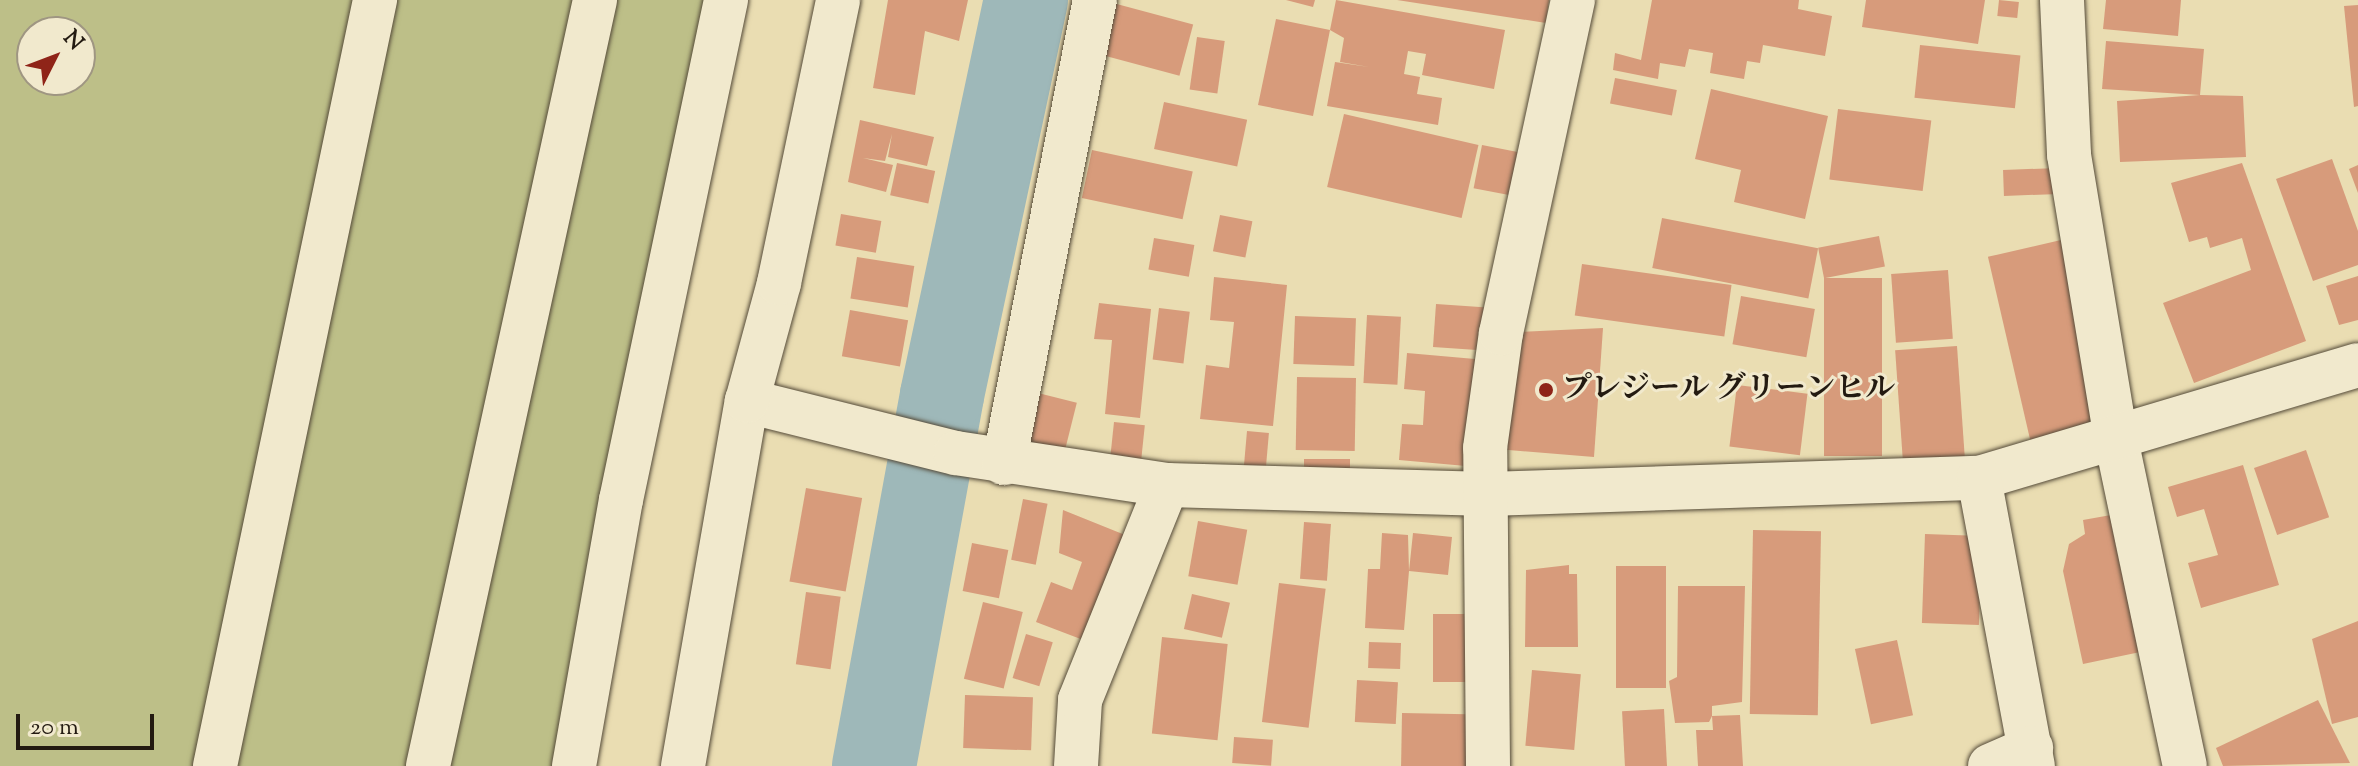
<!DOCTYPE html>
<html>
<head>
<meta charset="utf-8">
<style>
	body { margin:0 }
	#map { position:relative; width:2358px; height:766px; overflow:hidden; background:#eaddb2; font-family:"Sorts Mill Goudy","Noto Serif JP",serif }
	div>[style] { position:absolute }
	.green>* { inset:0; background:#bdbf88 }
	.river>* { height:84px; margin:-42px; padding:0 42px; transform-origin:42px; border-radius:42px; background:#9eb8b9 }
	.building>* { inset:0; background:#d79b7b; transform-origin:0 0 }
	.roads { filter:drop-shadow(0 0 2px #554b39) drop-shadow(0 0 2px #554b39) }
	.minor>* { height:44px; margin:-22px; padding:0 22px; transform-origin:22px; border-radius:22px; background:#f1e9cd }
	.dots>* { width:22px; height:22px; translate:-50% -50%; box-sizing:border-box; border:4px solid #f1e9cd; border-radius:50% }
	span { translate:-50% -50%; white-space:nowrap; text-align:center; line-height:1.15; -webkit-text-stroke:6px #f1e9cd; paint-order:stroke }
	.poi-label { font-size:30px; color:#231a11; font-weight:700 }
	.left { translate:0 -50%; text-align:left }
	.north { position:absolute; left:16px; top:16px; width:80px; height:80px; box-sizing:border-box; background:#f1e9cd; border:2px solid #9f9682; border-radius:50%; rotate:48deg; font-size:22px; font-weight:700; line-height:32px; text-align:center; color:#231a11 }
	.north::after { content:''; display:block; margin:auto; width:28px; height:36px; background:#8f2418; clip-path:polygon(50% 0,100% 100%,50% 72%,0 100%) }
	.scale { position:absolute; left:16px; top:714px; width:138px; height:36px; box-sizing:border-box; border:4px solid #231a11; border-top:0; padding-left:10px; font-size:24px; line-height:28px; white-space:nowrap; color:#231a11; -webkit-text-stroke:6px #f1e9cd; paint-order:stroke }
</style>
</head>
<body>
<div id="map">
	<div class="green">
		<i style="clip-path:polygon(evenodd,0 0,714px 0,557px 766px,0 766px,0 0,32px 32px,80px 32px,80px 80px,32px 80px,32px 32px)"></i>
	</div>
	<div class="river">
		<i style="left:874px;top:766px;width:377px;rotate:-79.6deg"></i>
		<i style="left:942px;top:395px;width:404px;rotate:-78deg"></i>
	</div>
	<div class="building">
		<i style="clip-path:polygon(888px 0,968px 0,959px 41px,925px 31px,915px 95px,873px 88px)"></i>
		<i style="clip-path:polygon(1286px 0,1315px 0,1313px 7px)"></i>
		<i style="clip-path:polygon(1336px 0,1505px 30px,1494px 89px,1422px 75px,1426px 54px,1408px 51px,1404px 74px,1420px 77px,1417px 94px,1442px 98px,1438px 125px,1327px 106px,1335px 62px,1369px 67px,1340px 62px,1344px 38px,1330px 30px,1313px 116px,1258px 105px,1276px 19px,1330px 30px)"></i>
		<i style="clip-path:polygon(1397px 0,1549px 0,1546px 23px)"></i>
		<i style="clip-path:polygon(1652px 0,1799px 0,1798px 9px,1832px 16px,1825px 56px,1763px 45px,1760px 63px,1747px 61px,1744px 79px,1710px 73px,1713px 53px,1689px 49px,1685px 67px,1660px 63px,1658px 79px,1613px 70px,1615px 53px,1641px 60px)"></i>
		<i style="clip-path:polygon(1866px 0,1985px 0,1978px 44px,1862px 27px)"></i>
		<i style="left:1999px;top:0;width:20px;height:16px;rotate:6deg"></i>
		<i style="clip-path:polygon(2106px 0,2181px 0,2178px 36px,2103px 29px)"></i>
		<i style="left:1113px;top:3px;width:83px;height:53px;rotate:15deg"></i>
		<i style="clip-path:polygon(2358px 5px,2358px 106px,2354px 107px,2344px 6px)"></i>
		<i style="left:1197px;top:37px;width:28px;height:53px;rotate:8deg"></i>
		<i style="clip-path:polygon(2106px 41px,2204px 49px,2200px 95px,2243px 96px,2246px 157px,2120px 162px,2117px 101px,2200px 95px,2102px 89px)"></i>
		<i style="left:1920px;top:45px;width:101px;height:53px;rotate:6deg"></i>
		<i style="left:1615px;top:78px;width:63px;height:26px;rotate:11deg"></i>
		<i style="clip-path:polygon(1711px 89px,1828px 116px,1805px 219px,1734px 202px,1741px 170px,1695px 159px)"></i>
		<i style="left:1164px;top:102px;width:85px;height:48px;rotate:12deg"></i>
		<i style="left:1838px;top:109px;width:94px;height:71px;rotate:7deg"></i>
		<i style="left:1344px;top:114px;width:138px;height:75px;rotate:13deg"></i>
		<i style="clip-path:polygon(860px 120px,934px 137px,927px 166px,888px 157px,892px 134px,885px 161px,863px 158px,893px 165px,886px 192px,848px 182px)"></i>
		<i style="left:1482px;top:145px;width:44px;height:44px;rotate:11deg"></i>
		<i style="left:1092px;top:150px;width:103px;height:49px;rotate:12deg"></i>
		<i style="clip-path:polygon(2332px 159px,2358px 231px,2358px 265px,2313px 281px,2276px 179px)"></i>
		<i style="left:897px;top:163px;width:39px;height:33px;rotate:12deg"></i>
		<i style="clip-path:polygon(2242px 163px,2306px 341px,2194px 383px,2163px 303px,2251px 270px,2242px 238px,2210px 248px,2207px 237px,2189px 242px,2171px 183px)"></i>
		<i style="clip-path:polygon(2358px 165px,2358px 193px,2349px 169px)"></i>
		<i style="left:2058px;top:168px;width:26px;height:55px;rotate:88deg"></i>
		<i style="left:841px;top:214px;width:41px;height:32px;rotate:10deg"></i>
		<i style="left:1220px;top:215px;width:33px;height:37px;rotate:11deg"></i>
		<i style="left:1662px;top:218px;width:159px;height:51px;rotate:11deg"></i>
		<i style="left:1879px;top:236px;width:31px;height:62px;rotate:79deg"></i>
		<i style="left:1154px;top:238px;width:41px;height:32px;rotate:10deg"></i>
		<i style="left:2061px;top:240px;width:192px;height:75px;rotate:77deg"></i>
		<i style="left:857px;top:257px;width:58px;height:42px;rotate:9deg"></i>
		<i style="left:1582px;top:264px;width:151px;height:52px;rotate:8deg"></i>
		<i style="left:1948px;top:270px;width:69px;height:57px;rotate:86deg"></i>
		<i style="clip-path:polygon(2358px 276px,2358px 320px,2339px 325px,2326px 286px)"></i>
		<i style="clip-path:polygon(1214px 277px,1287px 285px,1273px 426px,1200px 419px,1206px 365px,1229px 368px,1234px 322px,1210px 320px)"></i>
		<i style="left:1824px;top:278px;width:58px;height:178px"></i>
		<i style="left:1741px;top:296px;width:75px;height:49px;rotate:10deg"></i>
		<i style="clip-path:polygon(1099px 303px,1151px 309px,1140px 418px,1105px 414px,1112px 340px,1094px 339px)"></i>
		<i style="left:1436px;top:304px;width:55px;height:43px;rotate:4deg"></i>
		<i style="left:1159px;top:308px;width:31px;height:52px;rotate:7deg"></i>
		<i style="left:850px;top:310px;width:59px;height:47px;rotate:10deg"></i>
		<i style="left:1367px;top:315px;width:34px;height:68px;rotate:3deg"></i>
		<i style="left:1295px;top:316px;width:61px;height:48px;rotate:2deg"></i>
		<i style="clip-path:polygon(1603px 328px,1594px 457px,1485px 448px,1501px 333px)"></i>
		<i style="left:1957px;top:346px;width:119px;height:62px;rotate:86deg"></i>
		<i style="clip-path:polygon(1407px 353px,1475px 359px,1466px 466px,1399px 460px,1402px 424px,1423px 425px,1425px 391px,1404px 389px)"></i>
		<i style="left:1297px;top:377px;width:59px;height:73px;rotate:1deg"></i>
		<i style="left:1737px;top:385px;width:71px;height:62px;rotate:7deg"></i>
		<i style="left:1038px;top:393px;width:40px;height:59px;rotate:14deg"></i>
		<i style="left:1114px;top:422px;width:31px;height:45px;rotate:6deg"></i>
		<i style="left:1247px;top:431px;width:22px;height:45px;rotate:5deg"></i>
		<i style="left:2306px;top:450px;width:71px;height:55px;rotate:71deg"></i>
		<i style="left:1304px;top:459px;width:46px;height:20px"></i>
		<i style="clip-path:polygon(2243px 465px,2279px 585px,2201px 608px,2188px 563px,2218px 555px,2204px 509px,2177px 517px,2168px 487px)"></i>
		<i style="left:806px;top:488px;width:57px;height:95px;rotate:10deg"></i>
		<i style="left:1023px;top:499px;width:25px;height:62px;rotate:11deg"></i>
		<i style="clip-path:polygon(1063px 510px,1140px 541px,1099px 646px,1036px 622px,1051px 582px,1072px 590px,1082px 562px,1059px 553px)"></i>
		<i style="clip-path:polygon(2111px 515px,2145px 651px,2083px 664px,2063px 571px,2069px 544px,2085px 534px,2083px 520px)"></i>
		<i style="left:1198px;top:521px;width:50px;height:56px;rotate:10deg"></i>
		<i style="left:1304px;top:522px;width:27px;height:57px;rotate:4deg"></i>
		<i style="left:1753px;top:530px;width:68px;height:184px;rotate:1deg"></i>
		<i style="clip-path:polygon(1382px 533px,1408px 535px,1409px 571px,1413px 533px,1452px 537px,1448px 575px,1409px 571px,1404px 630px,1365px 628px,1368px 569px,1380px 569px)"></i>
		<i style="left:1925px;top:534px;width:57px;height:89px;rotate:2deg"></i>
		<i style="left:972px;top:543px;width:37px;height:49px;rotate:11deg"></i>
		<i style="clip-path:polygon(1569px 565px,1569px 574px,1577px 574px,1578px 647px,1525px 647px,1526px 570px)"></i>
		<i style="left:1616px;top:566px;width:50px;height:122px"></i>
		<i style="left:1279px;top:583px;width:47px;height:140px;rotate:7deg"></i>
		<i style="clip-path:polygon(1678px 586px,1745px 586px,1742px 702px,1712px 706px,1712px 716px,1740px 715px,1743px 766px,1698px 766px,1696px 730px,1713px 730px,1712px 716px,1709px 722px,1675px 723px,1669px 681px,1677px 677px)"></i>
		<i style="left:806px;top:592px;width:35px;height:73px;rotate:8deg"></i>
		<i style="left:1192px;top:594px;width:39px;height:36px;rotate:13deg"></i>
		<i style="left:983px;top:602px;width:41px;height:79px;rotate:14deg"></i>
		<i style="left:1433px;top:614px;width:46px;height:68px"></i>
		<i style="clip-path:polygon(2358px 621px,2358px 717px,2332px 724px,2312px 639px)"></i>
		<i style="left:1026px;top:634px;width:28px;height:46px;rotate:17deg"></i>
		<i style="left:1162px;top:637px;width:66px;height:97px;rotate:6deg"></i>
		<i style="left:1897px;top:640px;width:77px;height:43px;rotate:78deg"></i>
		<i style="left:1369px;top:642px;width:32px;height:26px;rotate:2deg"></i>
		<i style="left:1532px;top:670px;width:49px;height:76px;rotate:5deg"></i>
		<i style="left:1357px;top:680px;width:41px;height:42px;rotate:3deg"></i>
		<i style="left:965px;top:695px;width:68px;height:53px;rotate:2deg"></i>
		<i style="clip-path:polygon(2318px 700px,2350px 763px,2223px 766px,2216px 748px)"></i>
		<i style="left:1664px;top:709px;width:57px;height:42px;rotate:87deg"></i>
		<i style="left:1402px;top:713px;width:65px;height:53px;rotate:1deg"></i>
		<i style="left:1234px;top:737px;width:39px;height:26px;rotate:4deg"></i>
	</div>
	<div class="roads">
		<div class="minor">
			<i style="left:2062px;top:0;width:155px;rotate:87.4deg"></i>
			<i style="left:2069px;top:155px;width:288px;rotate:80.6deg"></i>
			<i style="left:2116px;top:439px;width:334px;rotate:78.1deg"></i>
			<i style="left:747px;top:401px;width:215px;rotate:14deg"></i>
			<i style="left:956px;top:453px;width:213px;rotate:8.6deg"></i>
			<i style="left:1167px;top:485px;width:321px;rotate:1.6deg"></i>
			<i style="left:1488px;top:494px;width:491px;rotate:-1.9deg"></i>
			<i style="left:1979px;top:478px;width:395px;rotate:-16.6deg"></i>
			<i style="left:1004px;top:463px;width:472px;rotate:-78.9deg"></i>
			<i style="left:1979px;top:478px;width:293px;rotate:79.4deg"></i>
			<i style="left:215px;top:766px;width:783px;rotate:-78.2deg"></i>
			<i style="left:428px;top:766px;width:784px;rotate:-77.7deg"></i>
			<i style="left:574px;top:766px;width:270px;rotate:-80deg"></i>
			<i style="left:621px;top:500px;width:511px;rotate:-78.14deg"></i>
			<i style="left:683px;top:766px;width:371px;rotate:-80.1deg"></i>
			<i style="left:747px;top:401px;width:122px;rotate:-74.8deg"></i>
			<i style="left:779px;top:283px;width:289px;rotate:-78.2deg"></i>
			<i style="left:1076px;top:766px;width:66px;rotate:-86.5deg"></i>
			<i style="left:1080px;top:700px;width:232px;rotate:-68deg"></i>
			<i style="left:1488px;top:766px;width:318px;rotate:-90.5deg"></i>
			<i style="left:1485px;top:448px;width:116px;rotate:-82.1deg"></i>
			<i style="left:1501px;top:333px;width:341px;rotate:-77.8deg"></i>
			<i style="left:1990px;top:766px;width:45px;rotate:-23.7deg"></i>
		</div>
	</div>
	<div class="dots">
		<i style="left:1546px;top:390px;background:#8f2418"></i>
	</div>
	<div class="poi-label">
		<span class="left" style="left:1562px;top:390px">プレジール グリーンヒル</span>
	</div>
	<div class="north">N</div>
	<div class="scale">20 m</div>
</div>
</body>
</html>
